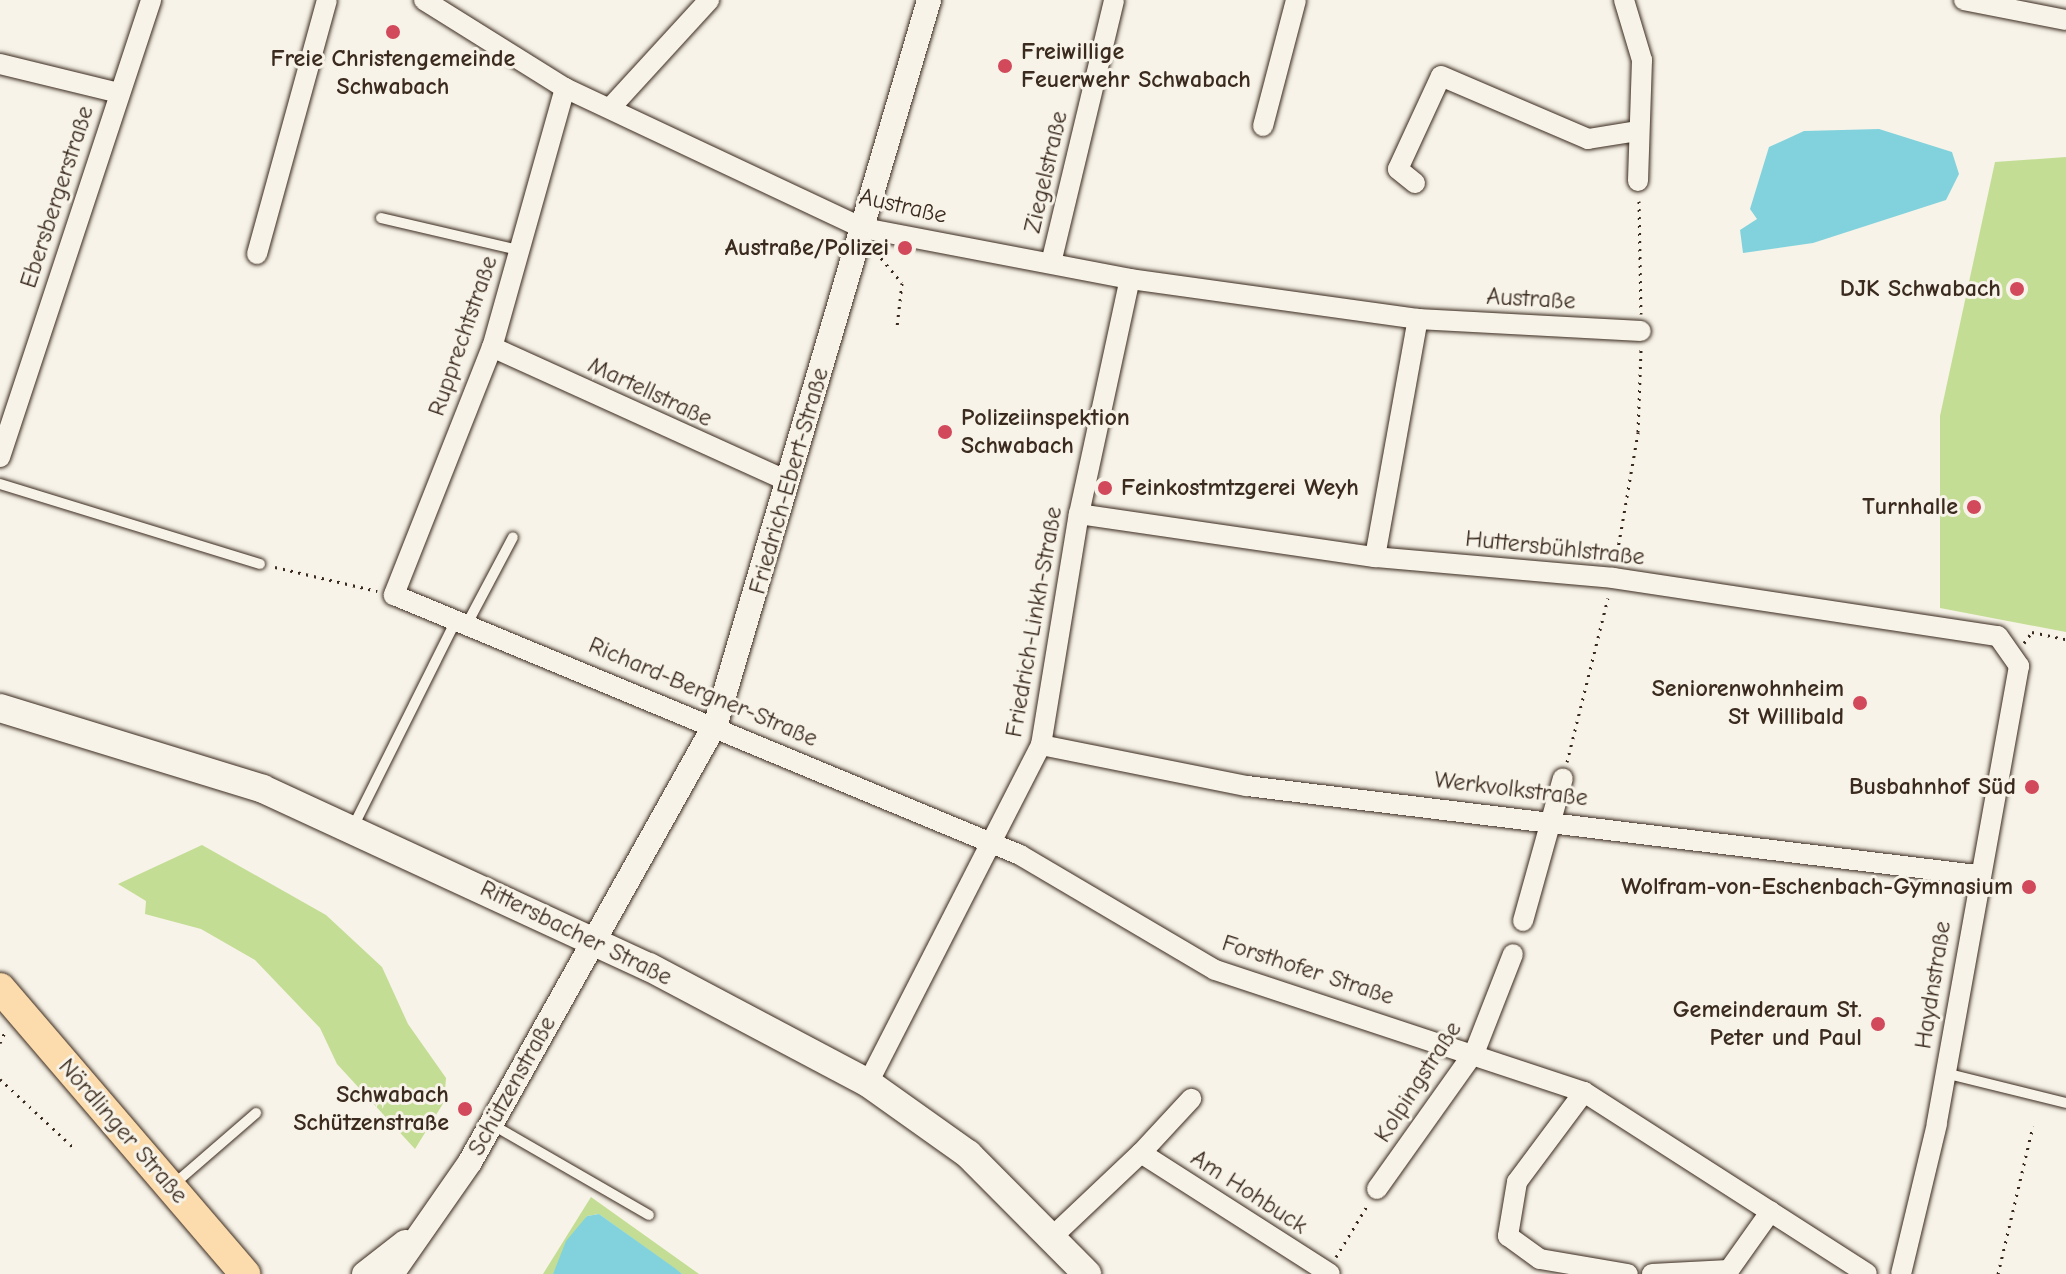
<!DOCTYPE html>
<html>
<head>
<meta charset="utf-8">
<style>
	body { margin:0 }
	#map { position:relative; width:2066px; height:1274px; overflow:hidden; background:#f7f3e8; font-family:"Comic Neue",sans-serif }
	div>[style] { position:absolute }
	.green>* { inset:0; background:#c3dd94 }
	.water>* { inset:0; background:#82d2dd }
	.path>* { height:3px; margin-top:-1.5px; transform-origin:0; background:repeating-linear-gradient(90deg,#3b2a1e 0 2px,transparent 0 8px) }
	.roads { filter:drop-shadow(0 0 2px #3b2a1e) drop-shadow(0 0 2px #3b2a1e) }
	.service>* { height:10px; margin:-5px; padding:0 5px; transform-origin:5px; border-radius:5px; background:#f7f3e8 }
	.minor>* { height:20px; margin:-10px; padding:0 10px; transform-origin:10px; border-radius:10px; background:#f7f3e8 }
	.tertiary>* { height:24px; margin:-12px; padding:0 12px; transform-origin:12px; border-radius:12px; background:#f7f3e8 }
	.secondary>* { height:28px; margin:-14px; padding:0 14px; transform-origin:14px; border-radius:14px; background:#f7f3e8 }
	.primary>* { height:30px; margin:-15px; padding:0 15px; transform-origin:15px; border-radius:15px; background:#fcdcac }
	.dots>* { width:22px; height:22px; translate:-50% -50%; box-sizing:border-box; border:4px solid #f7f3e8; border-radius:50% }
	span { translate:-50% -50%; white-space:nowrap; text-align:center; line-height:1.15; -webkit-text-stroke:6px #f7f3e8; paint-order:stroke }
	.poi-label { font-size:24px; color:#3b2a1e; font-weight:700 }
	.left { translate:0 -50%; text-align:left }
	.right { translate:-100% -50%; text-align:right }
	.street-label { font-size:24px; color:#3b2a1e }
</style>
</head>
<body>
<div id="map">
	<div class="green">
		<i style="clip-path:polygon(2066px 157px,2066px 632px,1940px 608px,1940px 416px,1995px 162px)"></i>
		<i style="clip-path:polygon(202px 845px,326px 915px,382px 967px,408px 1024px,446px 1078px,444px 1102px,415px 1149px,337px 1064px,320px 1028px,255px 960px,201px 929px,145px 914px,146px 901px,118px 884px)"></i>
		<i style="clip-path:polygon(591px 1197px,699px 1274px,682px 1274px,599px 1214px,587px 1216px,553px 1274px,543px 1274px)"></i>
	</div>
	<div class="water">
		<i style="clip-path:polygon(1879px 129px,1952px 152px,1959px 174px,1946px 200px,1813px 243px,1743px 253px,1740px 230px,1757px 219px,1750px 209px,1769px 147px,1804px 131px)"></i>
		<i style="clip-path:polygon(599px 1214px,676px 1269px,682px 1274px,553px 1274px,566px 1241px,587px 1216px)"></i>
	</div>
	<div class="path">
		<i style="left:1639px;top:201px;width:113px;rotate:89deg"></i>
		<i style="left:876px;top:252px;width:40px;rotate:50deg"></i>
		<i style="left:902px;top:283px;width:44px;rotate:96.5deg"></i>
		<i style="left:1616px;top:560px;width:130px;rotate:-80.2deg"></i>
		<i style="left:1638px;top:432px;width:83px;rotate:-87.9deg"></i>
		<i style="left:275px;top:567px;width:105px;rotate:13.2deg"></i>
		<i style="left:2024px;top:643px;width:14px;rotate:-54deg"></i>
		<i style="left:2032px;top:632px;width:35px;rotate:12deg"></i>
		<i style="left:1567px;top:762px;width:169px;rotate:-76deg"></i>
		<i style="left:0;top:1043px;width:12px;rotate:-66deg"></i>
		<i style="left:0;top:1079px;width:103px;rotate:43deg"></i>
		<i style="left:1336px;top:1257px;width:60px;rotate:-58.7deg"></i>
		<i style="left:1998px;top:1274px;width:152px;rotate:-76.7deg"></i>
	</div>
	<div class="roads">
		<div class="service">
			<i style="left:381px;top:218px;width:142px;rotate:13.1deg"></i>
			<i style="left:0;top:484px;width:272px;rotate:17.1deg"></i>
			<i style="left:467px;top:624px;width:98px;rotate:-62.1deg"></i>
			<i style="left:353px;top:827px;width:231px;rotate:-63.5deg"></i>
			<i style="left:1945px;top:1073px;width:125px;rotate:13.9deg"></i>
			<i style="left:493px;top:1125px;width:180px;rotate:30deg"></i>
			<i style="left:173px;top:1185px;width:110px;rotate:-40.9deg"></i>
		</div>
		<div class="minor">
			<i style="left:424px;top:0;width:166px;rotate:32deg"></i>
			<i style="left:565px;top:88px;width:329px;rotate:25.2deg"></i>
			<i style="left:863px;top:228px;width:272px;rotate:10.8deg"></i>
			<i style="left:1130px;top:279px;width:291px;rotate:7.9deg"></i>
			<i style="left:1418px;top:319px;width:223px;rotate:3.1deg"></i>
			<i style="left:1624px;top:0;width:63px;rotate:73.3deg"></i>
			<i style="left:1642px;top:60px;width:121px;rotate:91.9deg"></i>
			<i style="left:1964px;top:0;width:104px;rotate:11.1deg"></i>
			<i style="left:0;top:64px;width:122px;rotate:13.7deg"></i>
			<i style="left:565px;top:88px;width:269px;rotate:105.7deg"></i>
			<i style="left:492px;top:347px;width:267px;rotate:111.6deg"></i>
			<i style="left:394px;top:595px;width:678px;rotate:22.55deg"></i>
			<i style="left:1020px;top:855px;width:226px;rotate:30.5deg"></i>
			<i style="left:1215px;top:970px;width:389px;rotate:18.3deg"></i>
			<i style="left:1584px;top:1092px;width:336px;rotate:32.7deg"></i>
			<i style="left:612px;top:106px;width:144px;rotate:-47.5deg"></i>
			<i style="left:1263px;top:126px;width:130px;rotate:-75.3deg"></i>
			<i style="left:1415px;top:183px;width:22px;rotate:-141deg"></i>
			<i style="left:1398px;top:169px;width:102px;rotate:-65.2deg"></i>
			<i style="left:1441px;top:76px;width:160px;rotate:23.2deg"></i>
			<i style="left:1588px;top:139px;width:51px;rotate:-9.1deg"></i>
			<i style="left:257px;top:254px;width:263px;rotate:-74.6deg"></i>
			<i style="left:1051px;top:263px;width:270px;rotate:-76.5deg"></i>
			<i style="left:492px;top:347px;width:325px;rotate:24.4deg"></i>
			<i style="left:0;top:457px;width:481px;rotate:-71.7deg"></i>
			<i style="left:1079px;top:514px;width:299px;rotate:8.3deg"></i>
			<i style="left:1375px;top:557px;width:239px;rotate:5deg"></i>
			<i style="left:1613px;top:578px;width:389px;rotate:8.6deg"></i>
			<i style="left:1998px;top:636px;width:37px;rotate:55deg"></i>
			<i style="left:2019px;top:666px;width:465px;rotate:100.2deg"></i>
			<i style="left:1937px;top:1124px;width:154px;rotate:103.5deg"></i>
			<i style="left:1375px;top:557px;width:242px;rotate:-79.8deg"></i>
			<i style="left:1041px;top:745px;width:210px;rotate:11.3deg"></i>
			<i style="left:1247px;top:786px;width:735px;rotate:6.95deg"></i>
			<i style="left:1523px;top:921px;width:148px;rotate:-74.4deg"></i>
			<i style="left:868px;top:1083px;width:380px;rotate:-62.9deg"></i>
			<i style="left:1041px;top:745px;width:234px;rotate:-80.7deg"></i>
			<i style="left:1079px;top:514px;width:240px;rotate:-77.8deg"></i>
			<i style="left:1584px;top:1092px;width:112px;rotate:126.7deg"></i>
			<i style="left:1517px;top:1182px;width:55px;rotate:99.5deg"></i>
			<i style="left:1508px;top:1236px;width:39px;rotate:36deg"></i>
			<i style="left:1540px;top:1259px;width:89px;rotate:9.7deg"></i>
			<i style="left:1141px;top:1153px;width:74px;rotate:-47.2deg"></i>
			<i style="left:1377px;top:1189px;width:169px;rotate:-54.6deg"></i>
			<i style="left:1475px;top:1051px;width:104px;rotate:-68.6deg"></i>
			<i style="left:1051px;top:1238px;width:124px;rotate:-43.4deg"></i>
			<i style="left:1141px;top:1153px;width:224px;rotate:32.6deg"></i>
			<i style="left:1652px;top:1274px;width:77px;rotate:-3deg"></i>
			<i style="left:1729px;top:1270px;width:72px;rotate:-54.6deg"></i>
		</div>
		<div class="tertiary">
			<i style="left:364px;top:1274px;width:52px;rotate:-38deg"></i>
			<i style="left:392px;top:1274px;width:136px;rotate:-55.1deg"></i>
			<i style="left:470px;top:1162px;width:503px;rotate:-60.74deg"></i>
			<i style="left:716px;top:723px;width:754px;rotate:-73.58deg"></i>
		</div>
		<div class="secondary">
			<i style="left:0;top:708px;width:275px;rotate:17.1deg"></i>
			<i style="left:263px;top:789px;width:425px;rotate:24.8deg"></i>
			<i style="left:649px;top:967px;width:248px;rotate:27.9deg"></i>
			<i style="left:868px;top:1083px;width:123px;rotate:35.4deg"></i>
			<i style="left:968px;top:1154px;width:169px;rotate:45.2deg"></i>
		</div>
		<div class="primary">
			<i style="left:0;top:988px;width:377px;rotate:49.4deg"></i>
		</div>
	</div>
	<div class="dots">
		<i style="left:393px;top:32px;background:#d1495b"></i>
		<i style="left:1005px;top:66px;background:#d1495b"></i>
		<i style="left:905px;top:248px;background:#d1495b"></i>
		<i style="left:2017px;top:289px;background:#d1495b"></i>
		<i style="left:945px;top:432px;background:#d1495b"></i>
		<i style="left:1105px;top:488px;background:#d1495b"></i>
		<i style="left:1974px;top:507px;background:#d1495b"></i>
		<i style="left:1860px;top:703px;background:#d1495b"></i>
		<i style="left:2032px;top:787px;background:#d1495b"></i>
		<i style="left:2029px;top:887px;background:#d1495b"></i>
		<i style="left:1878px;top:1024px;background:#d1495b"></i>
		<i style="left:465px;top:1109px;background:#d1495b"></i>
	</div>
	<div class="poi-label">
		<span class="left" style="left:1021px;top:66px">Freiwillige<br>Feuerwehr Schwabach</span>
		<span style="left:393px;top:73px">Freie Christengemeinde<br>Schwabach</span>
		<span class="right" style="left:889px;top:248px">Austraße/Polizei</span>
		<span class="right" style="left:2001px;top:289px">DJK Schwabach</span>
		<span class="left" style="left:961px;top:432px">Polizeiinspektion<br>Schwabach</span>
		<span class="left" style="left:1121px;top:488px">Feinkostmtzgerei Weyh</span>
		<span class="right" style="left:1958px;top:507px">Turnhalle</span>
		<span class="right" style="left:1844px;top:703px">Seniorenwohnheim<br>St Willibald</span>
		<span class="right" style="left:2016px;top:787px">Busbahnhof Süd</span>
		<span class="right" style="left:2013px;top:887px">Wolfram-von-Eschenbach-Gymnasium</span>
		<span class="right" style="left:1862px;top:1024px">Gemeinderaum St.<br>Peter und Paul</span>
		<span class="right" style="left:449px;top:1109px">Schwabach<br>Schützenstraße</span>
	</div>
	<div class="street-label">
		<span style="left:1046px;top:172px;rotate:-77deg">Ziegelstraße</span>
		<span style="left:57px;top:197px;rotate:-72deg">Ebersbergerstraße</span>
		<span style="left:903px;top:206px;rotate:13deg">Austraße</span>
		<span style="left:1531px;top:299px;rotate:3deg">Austraße</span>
		<span style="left:463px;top:336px;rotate:-71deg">Rupprechtstraße</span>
		<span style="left:650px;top:392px;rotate:25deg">Martellstraße</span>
		<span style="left:789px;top:481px;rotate:-74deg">Friedrich-Ebert-Straße</span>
		<span style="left:1555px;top:548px;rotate:6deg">Huttersbühlstraße</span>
		<span style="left:1034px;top:622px;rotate:-80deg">Friedrich-Linkh-Straße</span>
		<span style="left:703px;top:692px;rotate:23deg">Richard-Bergner-Straße</span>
		<span style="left:1511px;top:789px;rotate:7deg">Werkvolkstraße</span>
		<span style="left:576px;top:933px;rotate:26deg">Rittersbacher Straße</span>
		<span style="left:1308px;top:970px;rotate:18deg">Forsthofer Straße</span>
		<span style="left:1933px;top:985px;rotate:-81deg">Haydnstraße</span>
		<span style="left:1418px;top:1082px;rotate:-57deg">Kolpingstraße</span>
		<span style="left:512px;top:1086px;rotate:-61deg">Schützenstraße</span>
		<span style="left:123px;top:1131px;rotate:49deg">Nördlinger Straße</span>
		<span style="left:1249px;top:1192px;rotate:33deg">Am Hohbuck</span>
	</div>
</div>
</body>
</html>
